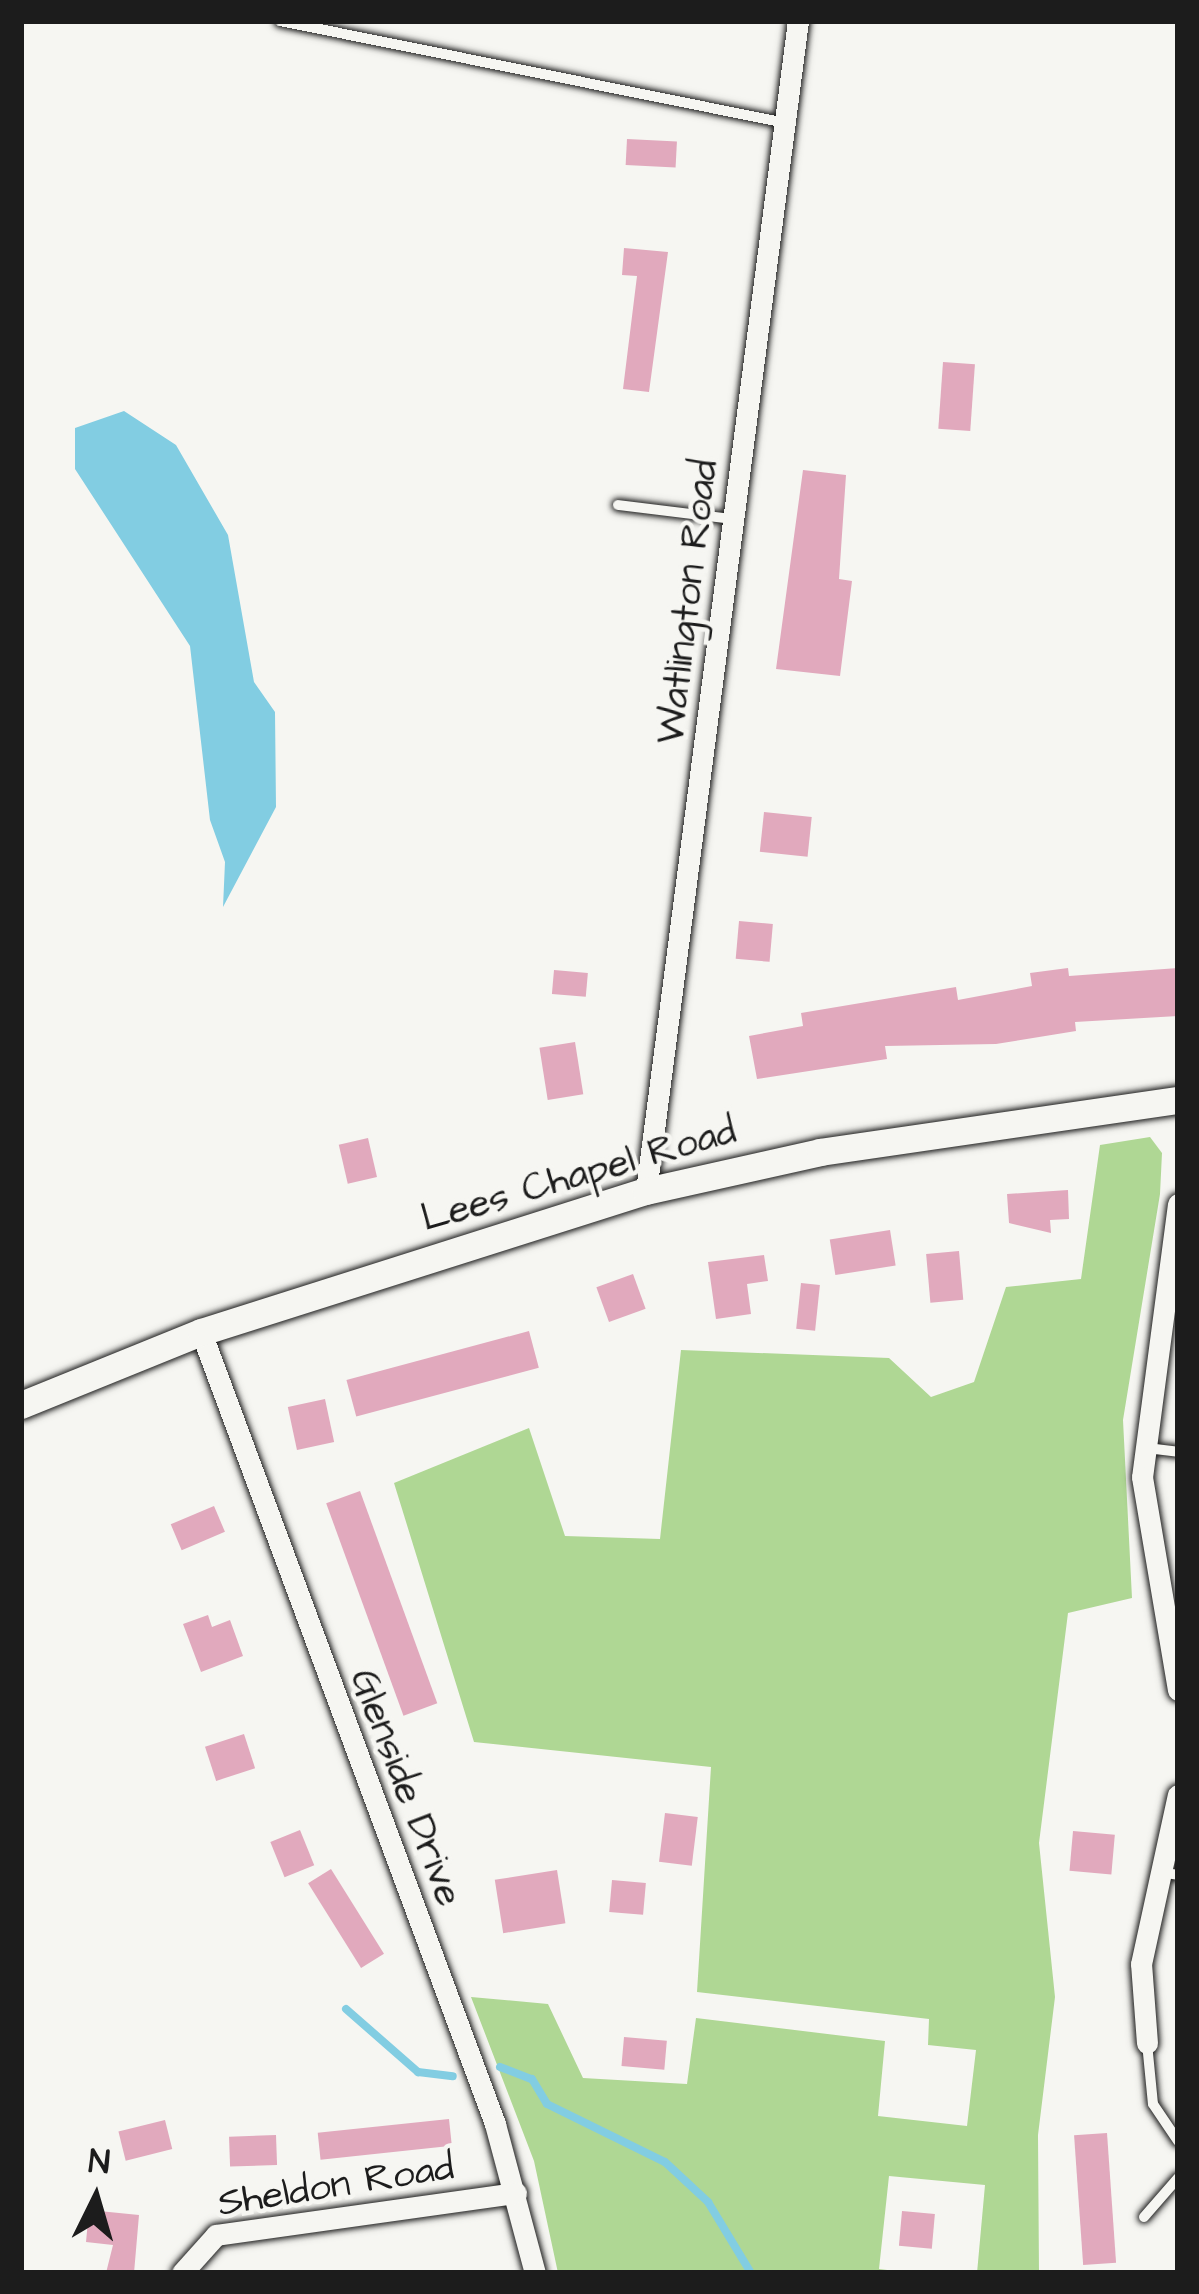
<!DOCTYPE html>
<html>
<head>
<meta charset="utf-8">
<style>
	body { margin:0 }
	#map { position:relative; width:1199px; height:2294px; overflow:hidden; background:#f6f6f2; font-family:"Architects Daughter",sans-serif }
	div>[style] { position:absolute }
	.green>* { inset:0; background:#afd794 }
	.water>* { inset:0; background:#82cde2 }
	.stream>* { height:8px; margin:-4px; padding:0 4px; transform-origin:4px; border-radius:4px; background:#82cde2 }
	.building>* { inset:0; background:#e1a9bd; transform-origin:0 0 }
	.roads { filter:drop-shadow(0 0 3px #1c1c1c) drop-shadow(0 0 3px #1c1c1c) }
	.lane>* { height:10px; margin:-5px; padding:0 5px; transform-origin:5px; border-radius:5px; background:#f6f6f2 }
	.street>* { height:21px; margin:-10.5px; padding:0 10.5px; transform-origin:10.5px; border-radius:10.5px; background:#f6f6f2 }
	.secondary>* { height:27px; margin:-13.5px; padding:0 13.5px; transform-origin:13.5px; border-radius:13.5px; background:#f6f6f2 }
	span { translate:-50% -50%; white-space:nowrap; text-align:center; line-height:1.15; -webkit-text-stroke:9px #f6f6f2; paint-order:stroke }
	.street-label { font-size:39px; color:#1c1c1c }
	.frame { position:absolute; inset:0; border:24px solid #1c1c1c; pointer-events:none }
	.north { position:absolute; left:36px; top:2138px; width:120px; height:120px; -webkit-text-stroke:9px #f6f6f2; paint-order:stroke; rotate:5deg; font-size:33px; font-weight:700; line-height:48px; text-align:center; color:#1c1c1c }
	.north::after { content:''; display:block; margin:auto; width:42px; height:54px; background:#1c1c1c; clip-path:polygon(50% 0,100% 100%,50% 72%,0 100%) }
</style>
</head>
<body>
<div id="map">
	<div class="green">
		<i style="clip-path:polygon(1150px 1137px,1162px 1153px,1160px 1194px,1123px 1420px,1132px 1598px,1068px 1613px,1039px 1843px,1055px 1997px,1038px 2135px,1039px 2273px,977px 2273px,985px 2185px,889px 2176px,879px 2269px,912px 2273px,558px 2273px,534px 2161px,471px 1997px,548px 2004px,583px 2078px,687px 2084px,696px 2018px,885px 2041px,878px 2116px,967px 2126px,976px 2050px,928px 2045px,929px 2019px,697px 1992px,711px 1767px,474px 1742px,394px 1483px,529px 1428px,565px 1536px,660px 1539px,681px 1350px,889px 1358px,931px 1397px,974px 1382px,1006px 1287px,1081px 1279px,1100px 1145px)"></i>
	</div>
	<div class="water">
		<i style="clip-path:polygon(124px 411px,176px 445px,228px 535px,254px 682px,275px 712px,276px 807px,223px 907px,225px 862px,210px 820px,190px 646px,75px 469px,75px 428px)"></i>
	</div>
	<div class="stream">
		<i style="left:346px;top:2009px;width:96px;rotate:41.2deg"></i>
		<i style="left:418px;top:2072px;width:35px;rotate:7deg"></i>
		<i style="left:500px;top:2067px;width:34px;rotate:21deg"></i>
		<i style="left:532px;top:2079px;width:29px;rotate:59deg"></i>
		<i style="left:547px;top:2104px;width:131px;rotate:26.2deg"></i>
		<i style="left:665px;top:2162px;width:59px;rotate:42.9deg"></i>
		<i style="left:708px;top:2202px;width:83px;rotate:58.8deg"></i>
	</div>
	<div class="building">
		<i style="left:627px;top:139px;width:50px;height:26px;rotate:3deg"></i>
		<i style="clip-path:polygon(624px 248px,668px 252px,649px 392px,623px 389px,637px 276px,622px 275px)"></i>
		<i style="left:943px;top:362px;width:32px;height:67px;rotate:4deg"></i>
		<i style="clip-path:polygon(803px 470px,846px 475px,839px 579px,852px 581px,840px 676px,776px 669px)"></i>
		<i style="left:764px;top:812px;width:48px;height:40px;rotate:6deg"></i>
		<i style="left:739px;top:921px;width:34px;height:38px;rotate:5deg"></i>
		<i style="clip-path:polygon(1068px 968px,1069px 976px,1178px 968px,1178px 1016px,1075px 1022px,1076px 1031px,996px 1044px,885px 1046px,887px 1059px,757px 1079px,749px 1036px,803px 1026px,801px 1013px,956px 987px,958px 1000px,1032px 986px,1030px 973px)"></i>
		<i style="left:554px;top:970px;width:34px;height:24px;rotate:5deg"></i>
		<i style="left:575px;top:1042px;width:53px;height:36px;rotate:81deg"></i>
		<i style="left:368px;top:1138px;width:40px;height:30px;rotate:77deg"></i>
		<i style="clip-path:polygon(1068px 1190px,1069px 1219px,1050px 1220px,1051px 1233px,1009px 1223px,1007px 1194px)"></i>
		<i style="left:890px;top:1230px;width:36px;height:61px;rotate:81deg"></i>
		<i style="left:959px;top:1251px;width:49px;height:33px;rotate:85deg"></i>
		<i style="clip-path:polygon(764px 1255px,768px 1281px,747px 1284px,751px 1314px,716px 1319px,708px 1262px)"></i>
		<i style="left:633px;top:1274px;width:37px;height:39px;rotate:70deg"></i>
		<i style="left:801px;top:1283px;width:19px;height:46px;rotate:6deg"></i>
		<i style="left:529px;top:1331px;width:38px;height:189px;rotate:75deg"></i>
		<i style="left:325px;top:1399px;width:44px;height:38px;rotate:78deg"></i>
		<i style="left:360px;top:1491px;width:226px;height:36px;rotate:70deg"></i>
		<i style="left:214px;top:1506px;width:28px;height:47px;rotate:67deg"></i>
		<i style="clip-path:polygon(208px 1615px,212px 1627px,230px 1620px,243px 1656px,201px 1672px,183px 1624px)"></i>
		<i style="left:244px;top:1734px;width:36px;height:41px;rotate:72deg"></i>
		<i style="left:665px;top:1813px;width:33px;height:49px;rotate:7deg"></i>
		<i style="left:300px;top:1830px;width:38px;height:32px;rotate:68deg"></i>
		<i style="left:1073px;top:1831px;width:42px;height:40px;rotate:5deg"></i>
		<i style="left:331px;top:1869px;width:100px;height:27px;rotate:58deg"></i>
		<i style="left:557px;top:1870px;width:54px;height:63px;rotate:81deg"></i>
		<i style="left:612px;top:1880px;width:34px;height:32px;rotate:5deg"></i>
		<i style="left:624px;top:2037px;width:43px;height:29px;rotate:5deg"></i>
		<i style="left:449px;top:2119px;width:27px;height:132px;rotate:84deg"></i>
		<i style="left:165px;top:2120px;width:30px;height:48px;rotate:76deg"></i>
		<i style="left:1107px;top:2133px;width:130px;height:33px;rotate:86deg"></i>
		<i style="left:276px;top:2135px;width:30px;height:47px;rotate:88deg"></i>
		<i style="clip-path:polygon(89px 2210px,139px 2215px,134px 2273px,106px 2273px,113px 2245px,86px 2242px)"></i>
		<i style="left:902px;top:2211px;width:33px;height:35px;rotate:5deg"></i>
	</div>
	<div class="roads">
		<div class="lane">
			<i style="left:280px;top:21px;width:516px;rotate:11.4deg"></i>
			<i style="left:618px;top:505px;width:115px;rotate:7deg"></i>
			<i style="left:1147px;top:1448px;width:31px;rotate:7deg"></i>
			<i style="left:1166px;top:1873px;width:12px;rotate:9deg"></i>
			<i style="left:1147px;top:2043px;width:61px;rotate:84.4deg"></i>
			<i style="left:1153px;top:2104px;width:45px;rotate:56deg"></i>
			<i style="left:1144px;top:2217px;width:52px;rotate:-48.9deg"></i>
		</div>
		<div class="street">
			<i style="left:646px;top:1191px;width:1180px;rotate:-82.6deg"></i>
			<i style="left:1178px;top:1204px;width:275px;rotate:97.5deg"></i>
			<i style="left:1142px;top:1477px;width:216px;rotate:80.4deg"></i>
			<i style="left:201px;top:1332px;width:845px;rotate:69.63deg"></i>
			<i style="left:495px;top:2124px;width:154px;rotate:75deg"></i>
			<i style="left:1147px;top:2043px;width:79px;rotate:-94.3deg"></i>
			<i style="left:1141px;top:1964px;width:173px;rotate:-77.7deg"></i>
			<i style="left:182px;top:2273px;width:51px;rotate:-48.2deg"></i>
			<i style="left:216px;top:2235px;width:303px;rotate:-8deg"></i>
		</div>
		<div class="secondary">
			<i style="left:21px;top:1405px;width:194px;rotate:-22.1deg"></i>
			<i style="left:201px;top:1332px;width:467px;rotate:-17.6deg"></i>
			<i style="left:646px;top:1191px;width:178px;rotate:-12.6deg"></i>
			<i style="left:820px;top:1152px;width:362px;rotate:-8.3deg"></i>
		</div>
	</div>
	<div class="street-label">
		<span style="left:689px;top:602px;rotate:-83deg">Watlington Road</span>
		<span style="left:579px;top:1176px;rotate:-16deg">Lees Chapel Road</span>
		<span style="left:405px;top:1788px;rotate:69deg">Glenside Drive</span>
		<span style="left:336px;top:2186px;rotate:-9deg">Sheldon Road</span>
	</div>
	<div class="frame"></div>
	<div class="north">N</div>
</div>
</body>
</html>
